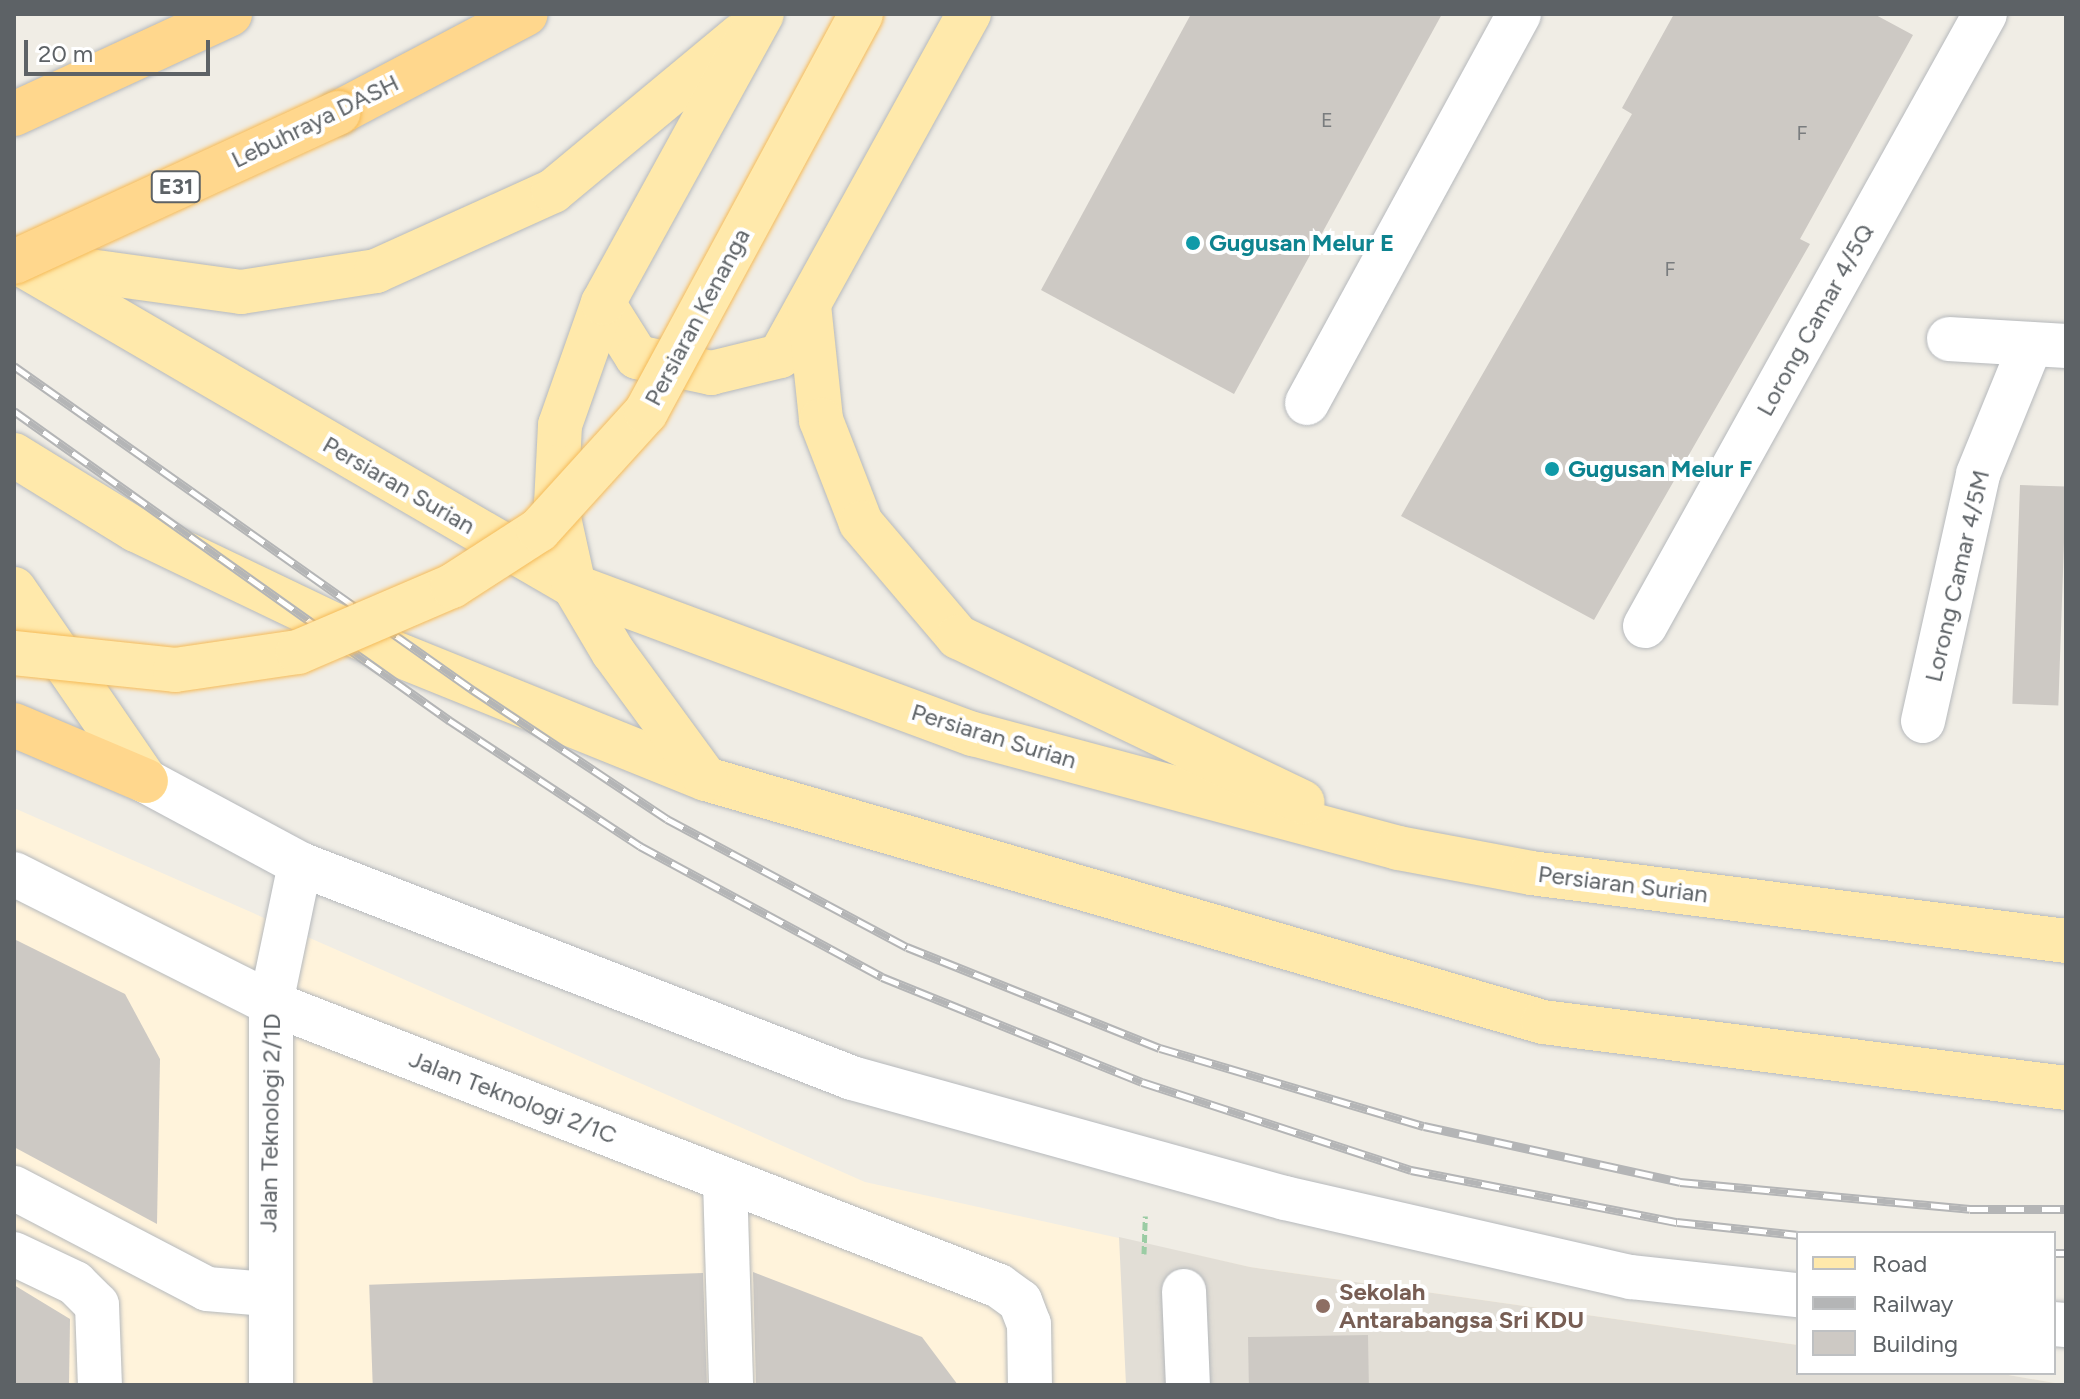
<!DOCTYPE html>
<html>
<head>
<meta charset="utf-8">
<style>
	body { margin:0 }
	#map { position:relative; width:2080px; height:1399px; overflow:hidden; background:#f0ede5; font-family:Figtree,sans-serif }
	div>[style] { position:absolute }
	.commercial>* { inset:0; background:#fff3db }
	.education>* { inset:0; background:#e2ded6 }
	.building>* { inset:0; background:#cdc9c4; transform-origin:0 0 }
	.path>* { height:5px; margin-top:-2.5px; transform-origin:0; background:repeating-linear-gradient(90deg,#9bcca4 0 8px,transparent 0 12px) }
	.roads { filter:drop-shadow(0 0 2px #b6b9bc) drop-shadow(0 0 2px #b6b9bc) }
	.minor>* { height:44px; margin:-22px; padding:0 22px; transform-origin:22px; border-radius:22px; background:#fff }
	.major>* { height:44px; margin:-22px; padding:0 22px; transform-origin:22px; border-radius:22px; background:#ffe9ab }
	.highway>* { height:44px; margin:-22px; padding:0 22px; transform-origin:22px; border-radius:22px; background:#ffd78d }
	.rail>* { height:9px; margin-top:-4.5px; transform-origin:0; background:repeating-linear-gradient(90deg,#fff 0 18px,#b4b5b6 0 36px); box-sizing:border-box; border-block:2px solid #b4b5b6 }
	.bridges { filter:drop-shadow(0 0 2px #f6bb58) drop-shadow(0 0 2px #f6bb58) }
	.major-bridge>* { height:44px; margin:-22px; padding:0 22px; transform-origin:22px; border-radius:22px; background:#ffe9ab }
	.highway-bridge>* { height:44px; margin:-22px; padding:0 22px; transform-origin:22px; border-radius:22px; background:#ffd78d }
	.dots>* { width:22px; height:22px; translate:-50% -50%; box-sizing:border-box; border:4px solid #fff; border-radius:50% }
	span { translate:-50% -50%; white-space:nowrap; text-align:center; line-height:1.15; -webkit-text-stroke:8px #fff; paint-order:stroke }
	.number-label { font-size:20px; color:#797c7e }
	.number-label span { -webkit-text-stroke-width:0 }
	.shield-label span { padding:2px 6px; background:#fff; border:2px solid; border-radius:6px; -webkit-text-stroke-width:0 }
	.shield-label { font-size:22px; color:#5d6266; font-weight:700 }
	.street-label { font-size:24px; color:#5d6266 }
	.culture-label { font-size:24px; color:#0d838f; font-weight:700 }
	.left { translate:0 -50%; text-align:left }
	.education-label { font-size:24px; color:#785e54; font-weight:700 }
	.frame { position:absolute; inset:0; border:16px solid #5d6266; pointer-events:none }
	.legend { position:absolute; left:1796px; top:1231px; width:260px; height:144px; box-sizing:border-box; background:#fff; border:2px solid #bec0c2; margin:0; padding:10px 14px; list-style:none; font-size:24px; color:#5d6266 }
	.legend li { display:flex; align-items:center; gap:16px; height:40px }
	.legend b { width:40px; border:2px solid #bec0c2 }
	.scale { position:absolute; left:24px; top:40px; width:186px; height:36px; box-sizing:border-box; border:4px solid #5d6266; border-top:0; padding-left:10px; font-size:24px; line-height:28px; white-space:nowrap; color:#5d6266; -webkit-text-stroke:6px #fff; paint-order:stroke }
</style>
</head>
<body>
<div id="map">
	<div class="commercial">
		<i style="clip-path:polygon(14px 808px,865px 1182px,1250px 1267px,1798px 1345px,1798px 1373px,1997px 1373px,2066px 1385px,14px 1385px)"></i>
	</div>
	<div class="education">
		<i style="clip-path:polygon(1119px 1237px,1250px 1267px,1798px 1345px,1798px 1373px,1997px 1373px,2066px 1385px,1126px 1385px)"></i>
	</div>
	<div class="building">
		<i style="clip-path:polygon(1191px 14px,1442px 14px,1234px 394px,1041px 290px)"></i>
		<i style="clip-path:polygon(1674px 14px,1874px 14px,1913px 35px,1800px 239px,1810px 244px,1594px 620px,1401px 516px,1632px 114px,1622px 108px)"></i>
		<i style="left:2020px;top:485px;width:46px;height:219px;rotate:2deg"></i>
		<i style="clip-path:polygon(14px 939px,125px 994px,160px 1059px,157px 1224px,14px 1147px)"></i>
		<i style="clip-path:polygon(753px 1272px,922px 1337px,958px 1385px,756px 1385px)"></i>
		<i style="left:703px;top:1273px;width:112px;height:334px;rotate:88deg"></i>
		<i style="clip-path:polygon(14px 1285px,70px 1319px,69px 1385px,14px 1385px)"></i>
		<i style="left:1368px;top:1335px;width:50px;height:120px;rotate:89deg"></i>
	</div>
	<div class="path">
		<i style="left:1144px;top:1254px;width:38px;rotate:-88deg"></i>
	</div>
	<div class="roads">
		<div class="minor">
			<i style="left:1949px;top:339px;width:117px;rotate:3.4deg"></i>
			<i style="left:1307px;top:403px;width:443px;rotate:-61.4deg"></i>
			<i style="left:1645px;top:626px;width:700px;rotate:-60.95deg"></i>
			<i style="left:1923px;top:721px;width:253px;rotate:-77.4deg"></i>
			<i style="left:1978px;top:474px;width:140px;rotate:-67.8deg"></i>
			<i style="left:146px;top:781px;width:175px;rotate:28.3deg"></i>
			<i style="left:300px;top:864px;width:592px;rotate:21.19deg"></i>
			<i style="left:852px;top:1078px;width:449px;rotate:15.5deg"></i>
			<i style="left:1285px;top:1198px;width:355px;rotate:12.9deg"></i>
			<i style="left:1631px;top:1277px;width:168px;rotate:6.2deg"></i>
			<i style="left:14px;top:874px;width:288px;rotate:26.7deg"></i>
			<i style="left:271px;top:1003px;width:781px;rotate:21.24deg"></i>
			<i style="left:999px;top:1286px;width:26px;rotate:36deg"></i>
			<i style="left:1020px;top:1301px;width:25px;rotate:69deg"></i>
			<i style="left:1029px;top:1324px;width:61px;rotate:89.1deg"></i>
			<i style="left:725px;top:1180px;width:205px;rotate:88.3deg"></i>
			<i style="left:14px;top:1188px;width:218px;rotate:27.6deg"></i>
			<i style="left:207px;top:1289px;width:60px;rotate:4.8deg"></i>
			<i style="left:14px;top:1254px;width:68px;rotate:25.4deg"></i>
			<i style="left:75px;top:1283px;width:31px;rotate:45deg"></i>
			<i style="left:97px;top:1305px;width:80px;rotate:87.9deg"></i>
			<i style="left:1184px;top:1291px;width:94px;rotate:87.6deg"></i>
			<i style="left:2054px;top:1324px;width:12px;rotate:5deg"></i>
			<i style="left:271px;top:1385px;width:382px;rotate:-90deg"></i>
			<i style="left:271px;top:1003px;width:142px;rotate:-78.2deg"></i>
		</div>
		<div class="major">
			<i style="left:14px;top:260px;width:648px;rotate:30.21deg"></i>
			<i style="left:574px;top:586px;width:426px;rotate:20.4deg"></i>
			<i style="left:973px;top:734px;width:440px;rotate:15deg"></i>
			<i style="left:1398px;top:848px;width:135px;rotate:10.6deg"></i>
			<i style="left:1531px;top:873px;width:539px;rotate:7.24deg"></i>
			<i style="left:39px;top:264px;width:204px;rotate:7.9deg"></i>
			<i style="left:241px;top:292px;width:137px;rotate:-8.8deg"></i>
			<i style="left:376px;top:271px;width:194px;rotate:-24.3deg"></i>
			<i style="left:553px;top:191px;width:244px;rotate:-39.7deg"></i>
			<i style="left:603px;top:303px;width:64px;rotate:57.8deg"></i>
			<i style="left:637px;top:357px;width:76px;rotate:12.2deg"></i>
			<i style="left:711px;top:373px;width:71px;rotate:-13.8deg"></i>
			<i style="left:780px;top:356px;width:391px;rotate:-61.1deg"></i>
			<i style="left:809px;top:305px;width:116px;rotate:84deg"></i>
			<i style="left:821px;top:420px;width:110px;rotate:68.8deg"></i>
			<i style="left:861px;top:523px;width:150px;rotate:49.6deg"></i>
			<i style="left:958px;top:637px;width:382px;rotate:25.6deg"></i>
			<i style="left:14px;top:455px;width:143px;rotate:31.6deg"></i>
			<i style="left:136px;top:530px;width:275px;rotate:25.6deg"></i>
			<i style="left:384px;top:649px;width:347px;rotate:22deg"></i>
			<i style="left:706px;top:779px;width:872px;rotate:16.19deg"></i>
			<i style="left:1543px;top:1022px;width:527px;rotate:7.19deg"></i>
			<i style="left:14px;top:589px;width:233px;rotate:55.5deg"></i>
			<i style="left:706px;top:779px;width:157px;rotate:-126.2deg"></i>
			<i style="left:613px;top:652px;width:77px;rotate:-120.6deg"></i>
			<i style="left:574px;top:586px;width:84px;rotate:-102.4deg"></i>
			<i style="left:556px;top:504px;width:79px;rotate:-87.1deg"></i>
			<i style="left:560px;top:425px;width:129px;rotate:-70.6deg"></i>
			<i style="left:603px;top:303px;width:330px;rotate:-61.2deg"></i>
		</div>
		<div class="highway">
			<i style="left:338px;top:113px;width:212px;rotate:-27.8deg"></i>
			<i style="left:14px;top:114px;width:238px;rotate:-24.8deg"></i>
			<i style="left:14px;top:725px;width:143px;rotate:23deg"></i>
		</div>
	</div>
	<div class="rail">
		<i style="left:14px;top:366px;width:562px;rotate:35.22deg"></i>
		<i style="left:473px;top:690px;width:233px;rotate:33.6deg"></i>
		<i style="left:667px;top:819px;width:272px;rotate:28.1deg"></i>
		<i style="left:907px;top:947px;width:272px;rotate:21.8deg"></i>
		<i style="left:1160px;top:1048px;width:275px;rotate:16.5deg"></i>
		<i style="left:1424px;top:1126px;width:262px;rotate:12.3deg"></i>
		<i style="left:1680px;top:1182px;width:291px;rotate:5.3deg"></i>
		<i style="left:1970px;top:1209px;width:96px"></i>
		<i style="left:14px;top:411px;width:534px;rotate:35.39deg"></i>
		<i style="left:449px;top:720px;width:229px;rotate:33.4deg"></i>
		<i style="left:640px;top:846px;width:275px;rotate:28.4deg"></i>
		<i style="left:882px;top:977px;width:280px;rotate:22deg"></i>
		<i style="left:1142px;top:1082px;width:283px;rotate:18.1deg"></i>
		<i style="left:1411px;top:1170px;width:271px;rotate:11.1deg"></i>
		<i style="left:1677px;top:1222px;width:122px;rotate:6.1deg"></i>
		<i style="left:2054px;top:1253px;width:12px"></i>
	</div>
	<div class="bridges">
		<div class="major-bridge">
			<i style="left:14px;top:653px;width:162px;rotate:6deg"></i>
			<i style="left:175px;top:670px;width:124px;rotate:-8.3deg"></i>
			<i style="left:298px;top:652px;width:168px;rotate:-23.2deg"></i>
			<i style="left:452px;top:586px;width:103px;rotate:-32.8deg"></i>
			<i style="left:539px;top:530px;width:159px;rotate:-47.8deg"></i>
			<i style="left:646px;top:412px;width:452px;rotate:-61.6deg"></i>
		</div>
		<div class="highway-bridge">
			<i style="left:14px;top:262px;width:357px;rotate:-24.7deg"></i>
		</div>
	</div>
	<div class="dots">
		<i style="left:1193px;top:243px;background:#0f9aa8"></i>
		<i style="left:1552px;top:469px;background:#0f9aa8"></i>
		<i style="left:1323px;top:1306px;background:#8d6e63"></i>
	</div>
	<div class="number-label">
		<span style="left:1327px;top:120px">E</span>
		<span style="left:1802px;top:133px">F</span>
		<span style="left:1670px;top:269px">F</span>
	</div>
	<div class="shield-label">
		<span style="left:176px;top:187px">E31</span>
	</div>
	<div class="street-label">
		<span style="left:315px;top:121px;rotate:-26deg">Lebuhraya DASH</span>
		<span style="left:697px;top:317px;rotate:-62deg">Persiaran Kenanga</span>
		<span style="left:1815px;top:320px;rotate:-61deg">Lorong Camar 4/5Q</span>
		<span style="left:399px;top:485px;rotate:30deg">Persiaran Surian</span>
		<span style="left:1957px;top:576px;rotate:-77deg">Lorong Camar 4/5M</span>
		<span style="left:994px;top:736px;rotate:17deg">Persiaran Surian</span>
		<span style="left:1623px;top:884px;rotate:7deg">Persiaran Surian</span>
		<span style="left:513px;top:1097px;rotate:21deg">Jalan Teknologi 2/1C</span>
		<span style="left:270px;top:1123px;rotate:-89deg">Jalan Teknologi 2/1D</span>
	</div>
	<div class="culture-label">
		<span class="left" style="left:1209px;top:243px">Gugusan Melur E</span>
		<span class="left" style="left:1568px;top:469px">Gugusan Melur F</span>
	</div>
	<div class="education-label">
		<span class="left" style="left:1339px;top:1306px">Sekolah<br>Antarabangsa Sri KDU</span>
	</div>
	<div class="frame"></div>
	<ul class="legend">
	<li><b style="height:10px;background:#ffe9ab"></b>Road</li>
	<li><b style="height:10px;background:#b4b5b6"></b>Railway</li>
	<li><b style="height:22px;background:#cdc9c4"></b>Building</li>
	</ul>
	<div class="scale">20 m</div>
</div>
</body>
</html>
